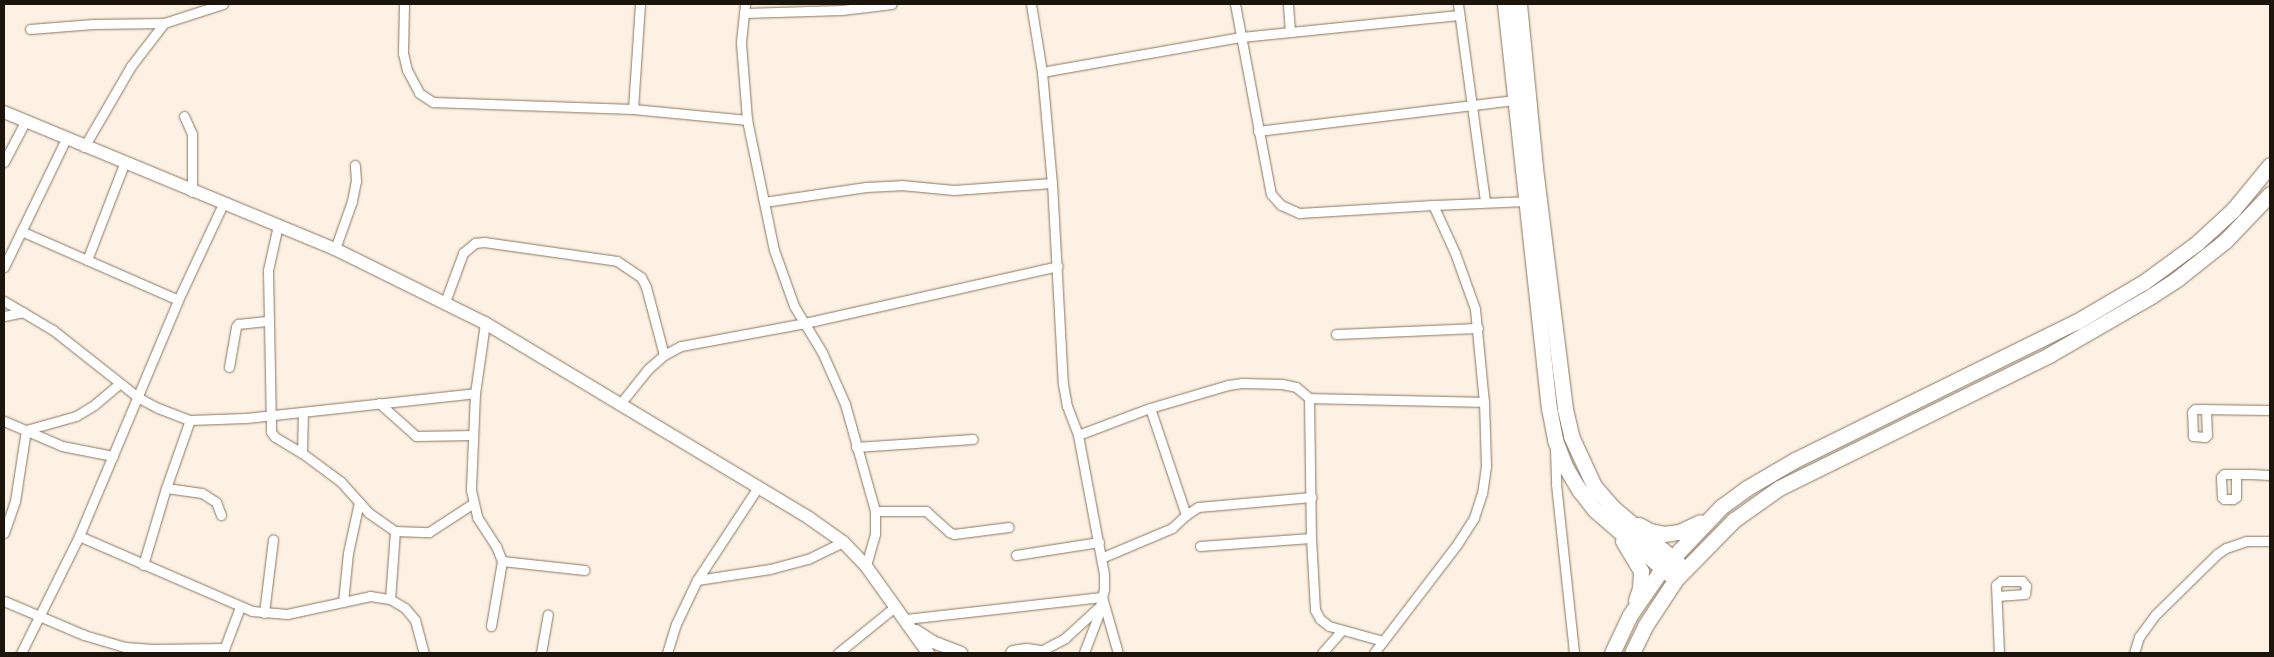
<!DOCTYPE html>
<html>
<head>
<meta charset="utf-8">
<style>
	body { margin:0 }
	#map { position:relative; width:2274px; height:657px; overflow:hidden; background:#fdf1e3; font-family:"Noto Sans",sans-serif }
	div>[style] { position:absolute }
	.roads { filter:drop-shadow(0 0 1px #897762) drop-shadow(0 0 1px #897762) }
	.street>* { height:9px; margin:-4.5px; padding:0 4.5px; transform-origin:4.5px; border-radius:4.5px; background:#fff }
	.secondary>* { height:12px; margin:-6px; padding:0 6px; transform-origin:6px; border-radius:6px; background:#fff }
	.primary>* { height:15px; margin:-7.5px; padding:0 7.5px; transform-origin:7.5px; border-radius:7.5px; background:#fff }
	span { translate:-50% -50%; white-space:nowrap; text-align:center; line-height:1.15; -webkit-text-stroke:5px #fdf1e3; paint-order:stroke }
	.frame { position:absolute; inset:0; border:5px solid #1b150c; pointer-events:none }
</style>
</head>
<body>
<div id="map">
	<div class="roads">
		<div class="street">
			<i style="left:404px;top:4px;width:49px;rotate:91.2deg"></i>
			<i style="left:403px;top:53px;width:17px;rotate:77deg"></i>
			<i style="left:407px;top:70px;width:26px;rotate:62deg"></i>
			<i style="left:419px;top:93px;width:17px;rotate:33deg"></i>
			<i style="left:433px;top:102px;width:200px;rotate:2deg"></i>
			<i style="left:633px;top:109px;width:115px;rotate:5.5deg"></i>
			<i style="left:745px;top:4px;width:39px;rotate:96deg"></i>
			<i style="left:741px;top:43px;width:77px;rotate:85.5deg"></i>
			<i style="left:747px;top:120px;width:133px;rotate:78.3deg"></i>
			<i style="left:774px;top:250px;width:59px;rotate:70.3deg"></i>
			<i style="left:794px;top:306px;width:54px;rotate:58.7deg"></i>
			<i style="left:822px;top:352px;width:57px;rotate:66.1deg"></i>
			<i style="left:845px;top:404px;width:111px;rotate:74.3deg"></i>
			<i style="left:875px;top:511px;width:23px;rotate:90deg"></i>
			<i style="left:875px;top:534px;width:33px;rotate:106deg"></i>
			<i style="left:1031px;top:4px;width:69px;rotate:80.8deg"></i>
			<i style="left:1042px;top:72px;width:111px;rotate:84.9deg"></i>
			<i style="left:1052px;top:183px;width:201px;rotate:86.9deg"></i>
			<i style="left:1063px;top:384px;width:22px;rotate:80deg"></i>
			<i style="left:1067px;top:406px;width:31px;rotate:69deg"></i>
			<i style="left:1078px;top:435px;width:141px;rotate:79.4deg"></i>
			<i style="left:1104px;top:574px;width:15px;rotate:90deg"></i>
			<i style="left:1104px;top:589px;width:28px;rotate:103deg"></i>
			<i style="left:1098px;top:616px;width:40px;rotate:111deg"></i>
			<i style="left:1235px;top:4px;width:193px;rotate:79.3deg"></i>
			<i style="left:1271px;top:194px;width:15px;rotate:48deg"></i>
			<i style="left:1281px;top:205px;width:20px;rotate:24deg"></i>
			<i style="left:1299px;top:213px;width:134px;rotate:-3.4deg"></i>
			<i style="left:1433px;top:205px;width:53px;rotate:65.4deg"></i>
			<i style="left:1455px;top:253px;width:59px;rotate:70.3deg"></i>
			<i style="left:1475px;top:309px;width:93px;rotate:84.5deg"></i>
			<i style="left:1484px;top:402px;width:64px;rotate:88.2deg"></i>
			<i style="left:1486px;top:466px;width:27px;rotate:98deg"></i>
			<i style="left:1482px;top:493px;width:26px;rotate:108deg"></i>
			<i style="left:1474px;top:518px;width:30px;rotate:123deg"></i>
			<i style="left:1458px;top:543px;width:138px;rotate:127.4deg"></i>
			<i style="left:1288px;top:4px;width:28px;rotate:86deg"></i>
			<i style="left:1458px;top:4px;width:200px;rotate:82.2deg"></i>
			<i style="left:744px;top:13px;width:98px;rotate:-1.8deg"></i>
			<i style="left:842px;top:10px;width:50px;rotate:-6.8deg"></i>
			<i style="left:30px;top:29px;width:63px;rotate:-4.5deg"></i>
			<i style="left:93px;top:24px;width:71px;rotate:-0.8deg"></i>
			<i style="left:1042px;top:72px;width:202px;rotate:-10deg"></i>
			<i style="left:1241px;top:37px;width:219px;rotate:-5.8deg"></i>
			<i style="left:633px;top:109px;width:105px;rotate:-86.2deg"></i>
			<i style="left:184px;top:116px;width:20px;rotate:66deg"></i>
			<i style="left:192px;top:134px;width:58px;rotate:90deg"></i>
			<i style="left:1258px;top:131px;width:260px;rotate:-6.9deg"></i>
			<i style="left:84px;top:147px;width:94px;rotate:-59.9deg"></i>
			<i style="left:131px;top:66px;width:54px;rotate:-52.5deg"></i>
			<i style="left:164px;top:23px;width:62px;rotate:-17.9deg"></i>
			<i style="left:4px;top:162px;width:45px;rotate:-62.3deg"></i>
			<i style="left:764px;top:202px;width:103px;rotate:-8.4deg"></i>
			<i style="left:866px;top:187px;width:35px;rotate:-3deg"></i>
			<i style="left:901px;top:185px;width:53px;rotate:5.4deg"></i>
			<i style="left:954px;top:190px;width:98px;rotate:-4.1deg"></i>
			<i style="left:1433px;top:205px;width:94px;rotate:-2.4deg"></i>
			<i style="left:278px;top:225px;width:46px;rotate:102.5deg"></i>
			<i style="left:268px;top:270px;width:162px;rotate:88.9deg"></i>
			<i style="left:271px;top:432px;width:6px;rotate:51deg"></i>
			<i style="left:275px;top:437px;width:31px;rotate:31deg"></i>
			<i style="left:302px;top:453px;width:49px;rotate:36.6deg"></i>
			<i style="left:341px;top:482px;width:42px;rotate:47.9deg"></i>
			<i style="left:369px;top:513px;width:32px;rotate:35deg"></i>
			<i style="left:395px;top:531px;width:68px;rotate:94.2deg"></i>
			<i style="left:21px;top:231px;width:171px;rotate:23.7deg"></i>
			<i style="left:335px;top:249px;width:51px;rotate:-70.5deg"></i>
			<i style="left:352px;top:201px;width:20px;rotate:-79deg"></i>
			<i style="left:356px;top:181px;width:16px;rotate:-94deg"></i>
			<i style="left:87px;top:260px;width:103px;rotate:-68.9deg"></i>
			<i style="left:4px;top:267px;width:142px;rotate:-64.2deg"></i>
			<i style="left:4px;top:301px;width:57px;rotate:30.6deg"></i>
			<i style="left:53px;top:330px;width:110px;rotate:38.3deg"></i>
			<i style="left:139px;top:398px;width:21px;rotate:28deg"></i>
			<i style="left:158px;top:408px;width:34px;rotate:21deg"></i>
			<i style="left:445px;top:302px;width:52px;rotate:-69.8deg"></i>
			<i style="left:463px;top:253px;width:16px;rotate:-40deg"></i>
			<i style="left:475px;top:243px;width:9px;rotate:-6deg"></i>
			<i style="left:484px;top:242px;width:134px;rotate:8.1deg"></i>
			<i style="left:617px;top:261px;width:29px;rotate:34deg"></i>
			<i style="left:641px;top:277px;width:11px;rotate:63deg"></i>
			<i style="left:646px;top:287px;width:70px;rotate:75.2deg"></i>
			<i style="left:4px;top:316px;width:20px;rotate:-11deg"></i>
			<i style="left:485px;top:323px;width:71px;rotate:98.1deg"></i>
			<i style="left:475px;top:393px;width:97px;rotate:92.4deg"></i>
			<i style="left:471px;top:490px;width:28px;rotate:77deg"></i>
			<i style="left:477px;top:517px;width:35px;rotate:57deg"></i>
			<i style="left:496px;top:546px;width:16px;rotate:68deg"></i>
			<i style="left:502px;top:561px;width:66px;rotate:99.6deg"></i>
			<i style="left:1336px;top:334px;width:142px;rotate:-2.4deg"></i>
			<i style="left:229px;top:367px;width:41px;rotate:-80.1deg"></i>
			<i style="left:236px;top:327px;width:4px;rotate:-56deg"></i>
			<i style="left:238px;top:324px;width:31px;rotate:-6deg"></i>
			<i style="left:1309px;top:398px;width:175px;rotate:1.3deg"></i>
			<i style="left:379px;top:403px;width:50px;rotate:41.7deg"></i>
			<i style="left:416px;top:436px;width:57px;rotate:-1deg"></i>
			<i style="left:620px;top:404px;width:45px;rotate:-51.3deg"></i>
			<i style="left:648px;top:369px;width:21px;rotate:-41deg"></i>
			<i style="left:664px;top:355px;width:19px;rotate:-28deg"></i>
			<i style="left:681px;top:346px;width:126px;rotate:-10.5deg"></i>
			<i style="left:805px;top:323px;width:259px;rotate:-12.7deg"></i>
			<i style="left:1150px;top:408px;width:113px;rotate:71.4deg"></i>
			<i style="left:2206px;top:409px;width:26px;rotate:88deg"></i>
			<i style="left:2207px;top:435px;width:3px;rotate:135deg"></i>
			<i style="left:2205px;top:437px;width:12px;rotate:-175deg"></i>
			<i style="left:2193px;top:436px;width:24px;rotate:-92deg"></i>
			<i style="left:2192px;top:412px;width:4px;rotate:-45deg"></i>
			<i style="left:2195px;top:409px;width:75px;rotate:0.8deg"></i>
			<i style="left:4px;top:421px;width:63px;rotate:23.3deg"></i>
			<i style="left:62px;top:446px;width:52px;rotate:11.1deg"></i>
			<i style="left:1078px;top:435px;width:77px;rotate:-20.6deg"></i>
			<i style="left:1150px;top:408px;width:81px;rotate:-16.4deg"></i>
			<i style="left:1228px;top:385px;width:14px;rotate:-8deg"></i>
			<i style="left:1242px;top:383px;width:40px;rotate:1.4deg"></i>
			<i style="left:1282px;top:384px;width:14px;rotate:12deg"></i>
			<i style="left:1296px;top:387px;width:17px;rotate:40deg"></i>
			<i style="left:1309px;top:398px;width:140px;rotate:89.2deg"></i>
			<i style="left:1311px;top:538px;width:72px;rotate:86.8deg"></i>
			<i style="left:1315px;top:610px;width:10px;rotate:61deg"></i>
			<i style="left:1320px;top:619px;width:11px;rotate:38deg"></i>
			<i style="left:1329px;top:626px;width:56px;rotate:15.5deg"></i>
			<i style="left:856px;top:447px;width:117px;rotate:-3.9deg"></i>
			<i style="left:1555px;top:449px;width:35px;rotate:88deg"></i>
			<i style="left:1556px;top:484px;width:170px;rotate:83.9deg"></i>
			<i style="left:302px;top:453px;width:41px;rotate:-88.6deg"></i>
			<i style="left:2236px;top:475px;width:22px;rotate:90deg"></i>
			<i style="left:2236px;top:497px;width:4px;rotate:146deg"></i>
			<i style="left:2233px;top:499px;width:9px;rotate:180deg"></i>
			<i style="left:2224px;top:499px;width:3px;rotate:-135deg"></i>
			<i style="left:2222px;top:497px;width:20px;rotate:-93deg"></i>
			<i style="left:2221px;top:477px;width:4px;rotate:-45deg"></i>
			<i style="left:2224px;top:474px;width:26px"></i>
			<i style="left:2250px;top:474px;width:20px;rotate:3deg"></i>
			<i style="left:166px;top:488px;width:36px;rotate:8deg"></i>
			<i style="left:202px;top:493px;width:17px;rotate:33deg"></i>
			<i style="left:216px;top:502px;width:14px;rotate:69deg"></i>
			<i style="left:875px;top:511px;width:51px"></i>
			<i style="left:926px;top:511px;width:31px;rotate:42deg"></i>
			<i style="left:949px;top:532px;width:5px;rotate:22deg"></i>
			<i style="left:954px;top:534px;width:55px;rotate:-7.3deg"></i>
			<i style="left:395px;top:531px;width:34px;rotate:2deg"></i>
			<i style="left:429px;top:532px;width:51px;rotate:-33.1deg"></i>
			<i style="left:4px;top:533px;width:34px;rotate:-71deg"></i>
			<i style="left:15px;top:501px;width:72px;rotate:-81.2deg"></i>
			<i style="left:26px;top:430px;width:52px;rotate:-15.6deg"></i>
			<i style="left:76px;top:416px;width:21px;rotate:-31deg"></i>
			<i style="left:94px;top:405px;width:33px;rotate:-40deg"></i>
			<i style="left:79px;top:536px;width:189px;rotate:23.4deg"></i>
			<i style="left:252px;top:611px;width:35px;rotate:5deg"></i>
			<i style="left:287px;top:614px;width:85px;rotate:-12.2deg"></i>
			<i style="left:370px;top:596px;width:20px;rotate:9deg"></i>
			<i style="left:390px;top:599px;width:17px;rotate:31deg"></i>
			<i style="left:405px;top:608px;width:16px;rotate:50deg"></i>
			<i style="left:415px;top:620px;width:34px;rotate:75deg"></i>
			<i style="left:1200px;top:546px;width:111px;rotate:-4.1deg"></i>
			<i style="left:1016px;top:555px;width:84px;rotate:-8.9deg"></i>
			<i style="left:1101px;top:558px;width:77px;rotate:-22.9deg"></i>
			<i style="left:1172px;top:528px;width:19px;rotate:-43deg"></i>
			<i style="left:1186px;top:515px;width:14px;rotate:-34deg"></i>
			<i style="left:1198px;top:507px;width:114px;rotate:-5deg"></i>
			<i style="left:502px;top:561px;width:83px;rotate:6.2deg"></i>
			<i style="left:143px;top:565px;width:80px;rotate:-73.4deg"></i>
			<i style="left:166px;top:488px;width:72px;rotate:-70.6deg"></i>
			<i style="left:190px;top:420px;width:56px;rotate:-2deg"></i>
			<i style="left:246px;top:418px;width:230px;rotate:-6.2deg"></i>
			<i style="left:697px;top:580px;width:74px;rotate:-8.6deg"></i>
			<i style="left:770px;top:569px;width:39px;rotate:-15deg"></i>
			<i style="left:808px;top:559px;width:39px;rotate:-26deg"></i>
			<i style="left:1997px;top:596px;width:28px;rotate:-4deg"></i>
			<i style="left:2025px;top:594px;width:8px;rotate:-83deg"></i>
			<i style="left:2026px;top:586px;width:6px;rotate:-129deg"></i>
			<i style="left:2022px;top:581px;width:21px;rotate:180deg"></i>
			<i style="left:2001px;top:581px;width:6px;rotate:141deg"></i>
			<i style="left:1996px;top:585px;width:68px;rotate:87.5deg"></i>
			<i style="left:4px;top:601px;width:87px;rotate:23deg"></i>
			<i style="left:84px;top:635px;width:43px;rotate:16.3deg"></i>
			<i style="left:125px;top:647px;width:31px;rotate:4deg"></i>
			<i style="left:156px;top:649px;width:68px;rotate:-0.8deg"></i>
			<i style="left:343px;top:602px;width:49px;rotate:-84.2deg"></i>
			<i style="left:348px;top:553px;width:52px;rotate:-77.8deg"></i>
			<i style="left:264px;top:613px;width:74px;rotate:-83deg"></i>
			<i style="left:906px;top:619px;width:197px;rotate:-6.4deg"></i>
			<i style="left:1102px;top:597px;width:58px;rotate:74.1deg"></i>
			<i style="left:223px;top:652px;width:48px;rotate:-69.3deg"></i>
			<i style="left:1039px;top:652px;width:30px;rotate:-28deg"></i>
			<i style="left:1065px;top:638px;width:47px;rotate:-42.4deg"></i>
			<i style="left:21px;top:653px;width:131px;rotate:-63.6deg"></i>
			<i style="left:79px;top:536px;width:256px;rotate:-67.2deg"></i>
			<i style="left:178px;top:300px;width:106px;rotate:-64.9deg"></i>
			<i style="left:541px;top:653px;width:39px;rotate:-80deg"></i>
			<i style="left:667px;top:653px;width:30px;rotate:-73deg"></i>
			<i style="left:676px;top:624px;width:49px;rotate:-64.5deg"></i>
			<i style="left:697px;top:580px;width:111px;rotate:-56.7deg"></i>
			<i style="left:838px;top:653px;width:75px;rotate:-39deg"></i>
			<i style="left:1322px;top:653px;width:29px;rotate:-49deg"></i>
			<i style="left:2134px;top:653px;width:17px;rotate:-73deg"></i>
			<i style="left:2139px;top:637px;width:27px;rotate:-54deg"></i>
			<i style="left:2155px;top:615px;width:87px;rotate:-44.5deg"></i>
			<i style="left:2217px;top:554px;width:11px;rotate:-34deg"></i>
			<i style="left:2226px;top:548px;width:21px;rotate:-19deg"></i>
			<i style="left:2246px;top:541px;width:24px"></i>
		</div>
		<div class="secondary">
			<i style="left:4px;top:112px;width:358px;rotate:22.5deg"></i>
			<i style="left:335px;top:249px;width:167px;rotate:26.3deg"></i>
			<i style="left:485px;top:323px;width:378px;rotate:31deg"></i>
			<i style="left:809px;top:518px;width:42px;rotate:35.2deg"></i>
			<i style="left:843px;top:542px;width:33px;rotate:46deg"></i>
			<i style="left:866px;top:566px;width:107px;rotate:54.5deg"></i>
			<i style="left:916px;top:631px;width:20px;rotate:33deg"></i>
			<i style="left:933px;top:642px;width:30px;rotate:21deg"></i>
		</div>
		<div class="primary">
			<i style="left:1505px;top:4px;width:406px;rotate:83.8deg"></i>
			<i style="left:1549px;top:408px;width:33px;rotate:79deg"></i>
			<i style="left:1555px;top:440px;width:30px;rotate:69deg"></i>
			<i style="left:1566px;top:468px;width:27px;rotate:59deg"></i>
			<i style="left:1580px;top:491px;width:24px;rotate:52deg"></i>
			<i style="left:1595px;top:510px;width:98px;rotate:40.9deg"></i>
			<i style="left:1519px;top:4px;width:165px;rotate:84.4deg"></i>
			<i style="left:1535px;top:168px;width:243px;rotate:82.9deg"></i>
			<i style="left:1565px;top:409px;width:28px;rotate:77deg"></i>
			<i style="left:1571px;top:436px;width:55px;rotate:65.3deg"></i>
			<i style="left:1594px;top:486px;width:28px;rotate:49deg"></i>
			<i style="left:1612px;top:507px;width:87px;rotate:40.3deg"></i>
			<i style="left:1639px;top:525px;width:13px;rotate:29deg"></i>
			<i style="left:1650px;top:531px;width:14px;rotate:12deg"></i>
			<i style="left:1664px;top:534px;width:15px;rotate:-8deg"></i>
			<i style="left:1679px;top:532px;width:23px;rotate:-25deg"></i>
			<i style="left:1623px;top:541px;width:35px;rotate:59deg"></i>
			<i style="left:1641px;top:571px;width:17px;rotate:93deg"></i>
			<i style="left:1640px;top:588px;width:13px;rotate:108deg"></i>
			<i style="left:1013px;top:653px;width:13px;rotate:-9deg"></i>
			<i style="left:1026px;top:651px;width:15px;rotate:8deg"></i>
			<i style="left:1612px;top:653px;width:42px;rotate:-64.7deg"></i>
			<i style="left:1630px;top:615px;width:56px;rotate:-55.2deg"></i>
			<i style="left:1662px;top:569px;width:86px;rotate:-46.4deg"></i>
			<i style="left:1721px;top:507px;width:32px;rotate:-36deg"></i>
			<i style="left:1747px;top:488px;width:56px;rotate:-30.3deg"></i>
			<i style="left:1795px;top:460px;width:313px;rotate:-26.2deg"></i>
			<i style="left:2076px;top:322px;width:79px;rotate:-30.5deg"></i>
			<i style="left:2144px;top:282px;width:66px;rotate:-36.3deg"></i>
			<i style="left:2197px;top:243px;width:49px;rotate:-42.5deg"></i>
			<i style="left:2233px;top:210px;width:58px;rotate:-50.6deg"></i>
			<i style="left:1632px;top:653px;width:30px;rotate:-64deg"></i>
			<i style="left:1645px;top:626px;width:56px;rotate:-56.6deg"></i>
			<i style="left:1676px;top:579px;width:83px;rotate:-45.5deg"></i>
			<i style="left:1734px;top:520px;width:55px;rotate:-35.4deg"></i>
			<i style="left:1779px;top:488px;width:301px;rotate:-26.2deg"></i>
			<i style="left:2049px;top:355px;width:118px;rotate:-30deg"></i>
			<i style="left:2151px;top:296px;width:31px;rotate:-33deg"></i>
			<i style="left:2177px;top:279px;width:61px;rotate:-38.4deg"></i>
			<i style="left:2225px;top:241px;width:65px;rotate:-46.2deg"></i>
		</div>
	</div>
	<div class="frame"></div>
</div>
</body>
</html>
